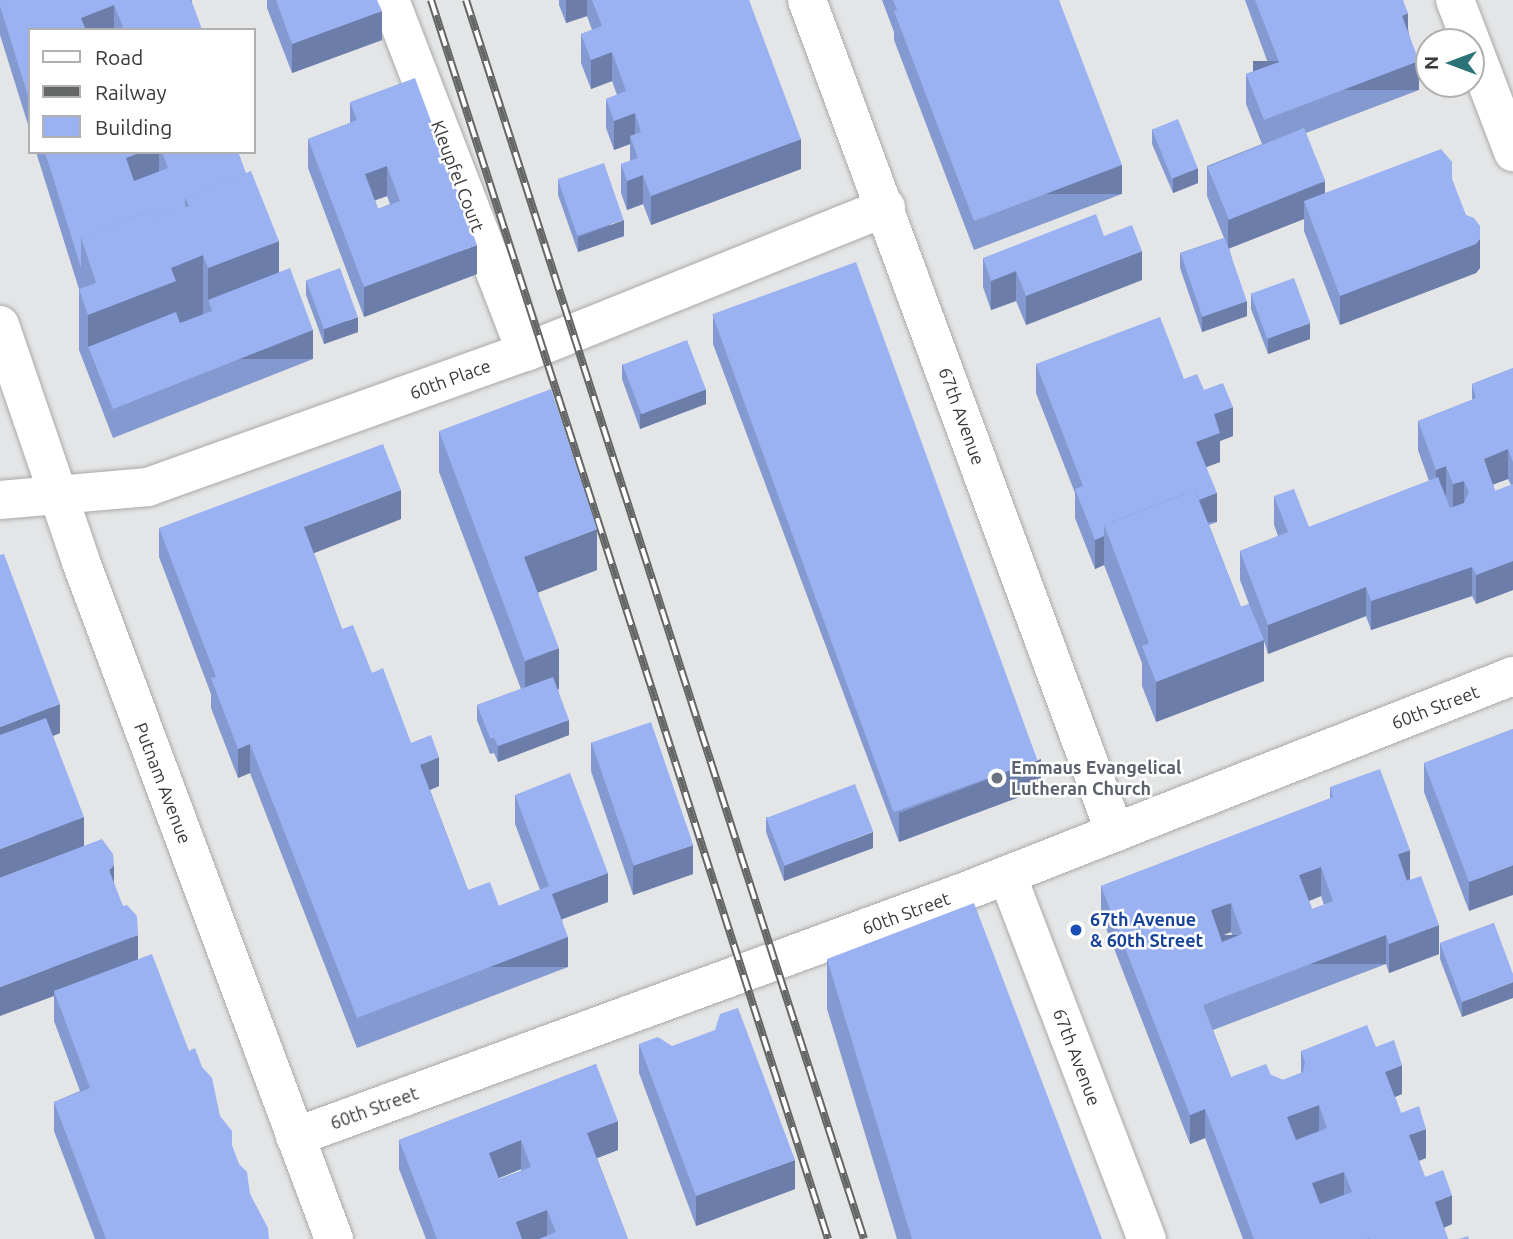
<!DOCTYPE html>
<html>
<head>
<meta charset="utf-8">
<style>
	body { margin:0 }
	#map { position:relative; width:1513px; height:1239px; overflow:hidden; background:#e4e5e6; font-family:Ubuntu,sans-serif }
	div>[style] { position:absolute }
	.roads { filter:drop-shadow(0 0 2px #a9a9aa) drop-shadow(0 0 2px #a9a9aa) }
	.street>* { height:38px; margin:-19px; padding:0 19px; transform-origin:19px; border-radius:19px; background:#fff }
	.rail>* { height:8px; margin-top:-4px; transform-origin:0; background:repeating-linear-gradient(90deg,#fff 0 16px,#656666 0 32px); box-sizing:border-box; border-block:2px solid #656666 }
	.wall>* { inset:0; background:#8499d0 }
	.shaded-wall>* { inset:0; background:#6c7da9; transform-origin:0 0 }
	.building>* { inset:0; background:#9ab2f2; transform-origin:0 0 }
	.dots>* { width:19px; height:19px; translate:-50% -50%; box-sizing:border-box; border:4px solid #fff; border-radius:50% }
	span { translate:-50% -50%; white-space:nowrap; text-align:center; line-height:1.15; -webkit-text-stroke:5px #fff; paint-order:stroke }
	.street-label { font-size:18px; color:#393a3a }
	.worship-label { font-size:18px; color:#5b616d; font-weight:700 }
	.left { translate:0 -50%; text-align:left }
	.transit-label { font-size:18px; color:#164399; font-weight:700 }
	.legend { position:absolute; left:28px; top:28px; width:228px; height:126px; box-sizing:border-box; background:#fff; border:2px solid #b0b0b0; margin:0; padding:9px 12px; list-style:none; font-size:21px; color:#393a3a }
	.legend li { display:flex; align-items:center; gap:14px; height:35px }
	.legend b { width:35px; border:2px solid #b0b0b0 }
	.north { position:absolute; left:1415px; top:28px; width:70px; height:70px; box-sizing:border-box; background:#fff; border:2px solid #b0b0b0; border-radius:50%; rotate:270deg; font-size:19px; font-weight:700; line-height:28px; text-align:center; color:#393a3a }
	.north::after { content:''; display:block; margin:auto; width:24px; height:32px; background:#2a7477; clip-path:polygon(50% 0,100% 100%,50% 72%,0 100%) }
</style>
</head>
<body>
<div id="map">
	<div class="roads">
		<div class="street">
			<i style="left:390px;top:0;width:377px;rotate:68.9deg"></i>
			<i style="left:807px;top:0;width:888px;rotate:69.71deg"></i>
			<i style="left:1455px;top:0;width:163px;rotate:69.1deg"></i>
			<i style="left:0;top:325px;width:250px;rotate:71.1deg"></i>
			<i style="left:81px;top:562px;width:723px;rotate:69.51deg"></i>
			<i style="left:0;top:500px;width:149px;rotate:-5deg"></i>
			<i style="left:148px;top:487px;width:401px;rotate:-19.7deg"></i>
			<i style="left:526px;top:352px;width:388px;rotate:-21.9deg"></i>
			<i style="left:1007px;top:875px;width:390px;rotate:69deg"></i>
			<i style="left:295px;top:1137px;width:715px;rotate:-20.13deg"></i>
			<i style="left:966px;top:891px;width:588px;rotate:-21.46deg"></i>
		</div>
	</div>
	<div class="rail">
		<i style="left:431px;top:0;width:1301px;rotate:72.23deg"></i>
		<i style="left:466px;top:0;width:1301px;rotate:72.19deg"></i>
	</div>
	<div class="wall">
		<i style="clip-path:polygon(0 0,192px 0,192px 3px,202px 30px,30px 30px,30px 131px,0 35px)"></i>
		<i style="clip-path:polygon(267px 0,377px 0,382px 40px,292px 73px,267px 8px)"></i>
		<i style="clip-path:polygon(559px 0,749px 0,801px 169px,651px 225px,643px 204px,627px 210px,621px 193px,621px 164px,630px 161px,630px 144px,614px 150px,606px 128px,606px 99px,617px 95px,612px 81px,591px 89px,581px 63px,581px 34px,592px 30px,587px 16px,566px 23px,559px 5px)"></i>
		<i style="clip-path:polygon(882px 0,1059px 0,1122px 194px,974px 250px,894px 40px,894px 32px)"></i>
		<i style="clip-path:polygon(1245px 0,1403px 0,1419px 90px,1306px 133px,1325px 193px,1452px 179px,1480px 268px,1476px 273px,1340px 325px,1304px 231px,1304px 219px,1229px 248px,1247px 316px,1202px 332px,1180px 268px,1180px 253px,1224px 238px,1207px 196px,1207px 166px,1262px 144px,1246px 104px,1246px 74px,1269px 66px)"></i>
		<i style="clip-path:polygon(evenodd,350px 102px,477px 274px,364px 317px,308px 168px,308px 139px,350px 123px,350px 102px,387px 196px,390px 204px,378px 209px,375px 200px,387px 196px)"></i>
		<i style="clip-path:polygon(1152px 129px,1198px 183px,1173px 193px,1152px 144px)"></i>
		<i style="clip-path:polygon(36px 152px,238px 152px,279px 272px,313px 359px,113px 438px,79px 350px,79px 289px)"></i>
		<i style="clip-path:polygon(558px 180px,624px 236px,578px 252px,558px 195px)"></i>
		<i style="clip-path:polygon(1104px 236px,1142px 280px,1026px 325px,1016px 301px,991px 310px,983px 287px,983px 258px)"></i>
		<i style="clip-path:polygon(306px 280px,358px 332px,324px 344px,306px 295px)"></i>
		<i style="clip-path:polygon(1251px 293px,1310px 339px,1268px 354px,1251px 309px)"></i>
		<i style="clip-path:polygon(713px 315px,1041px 789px,899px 842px,713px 344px)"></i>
		<i style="clip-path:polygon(622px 364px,706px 404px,640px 429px,622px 379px)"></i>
		<i style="clip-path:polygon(evenodd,1036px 364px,1184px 379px,1204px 390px,1233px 436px,1220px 441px,1220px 462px,1206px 467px,1217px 522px,1209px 525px,1241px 607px,1249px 604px,1240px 580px,1240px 551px,1278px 536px,1274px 525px,1274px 496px,1309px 527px,1429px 481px,1418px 450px,1418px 421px,1472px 400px,1472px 384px,1513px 368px,1513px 590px,1476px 604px,1472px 596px,1371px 630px,1366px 616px,1268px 654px,1264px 641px,1264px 681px,1156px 722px,1142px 686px,1142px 663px,1104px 565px,1095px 569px,1075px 518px,1075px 493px,1036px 393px,1036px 364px,1508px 479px,1511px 485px,1495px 491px,1493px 484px,1508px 479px)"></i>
		<i style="clip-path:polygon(439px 431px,597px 570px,538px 592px,559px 689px,558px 689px,569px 735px,498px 762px,494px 753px,490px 754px,477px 720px,477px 705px,521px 689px,439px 472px)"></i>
		<i style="clip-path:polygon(401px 519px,314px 553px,342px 629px,372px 673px,411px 743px,439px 786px,430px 790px,468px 890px,499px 906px,540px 890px,515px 824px,515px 795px,608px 902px,562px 919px,568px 967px,357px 1048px,250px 773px,238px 778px,211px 708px,211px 694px,159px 557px,159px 528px)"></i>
		<i style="clip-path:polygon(0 555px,60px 733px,53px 736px,84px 846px,114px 883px,138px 960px,189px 1051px,220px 1116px,250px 1194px,269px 1239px,95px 1239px,54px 1131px,54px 1102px,80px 1091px,54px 1021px,54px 996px)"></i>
		<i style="clip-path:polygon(1513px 729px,1469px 911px,1424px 792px,1424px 763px)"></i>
		<i style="clip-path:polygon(591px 742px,693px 874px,633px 895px,591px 771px)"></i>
		<i style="clip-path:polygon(evenodd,1330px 787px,1410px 879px,1439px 954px,1389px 973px,1386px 964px,1213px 1030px,1231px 1077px,1271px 1075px,1283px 1080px,1301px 1073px,1301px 1051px,1376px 1047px,1402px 1094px,1395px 1097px,1401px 1113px,1426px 1158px,1419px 1161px,1425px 1177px,1452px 1224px,1444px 1228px,1448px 1239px,1243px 1239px,1205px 1138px,1190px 1144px,1101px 915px,1101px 886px,1330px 799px,1330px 787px,1321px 896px,1324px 905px,1312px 909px,1309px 901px,1321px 896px,1330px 787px,1231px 932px,1233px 938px,1222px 942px,1220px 936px,1231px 932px)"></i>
		<i style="clip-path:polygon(766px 817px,873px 848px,784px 881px,766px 832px)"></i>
		<i style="clip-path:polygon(1494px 923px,1462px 1017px,1440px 959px,1440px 943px)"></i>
		<i style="clip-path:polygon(827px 959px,1102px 1239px,897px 1239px,827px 1009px)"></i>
		<i style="clip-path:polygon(639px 1044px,795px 1189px,696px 1226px,639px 1073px)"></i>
		<i style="clip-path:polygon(evenodd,596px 1064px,618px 1150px,597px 1158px,628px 1239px,426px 1239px,399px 1169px,399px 1140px,596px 1064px,521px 1169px,521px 1171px,499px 1179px,499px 1178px,521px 1169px)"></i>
	</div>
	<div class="shaded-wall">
		<i style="clip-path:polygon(566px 0,587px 0,587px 16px,566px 23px)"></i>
		<i style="clip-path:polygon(114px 5px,114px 30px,81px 30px,81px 18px)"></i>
		<i style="clip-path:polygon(382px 11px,382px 40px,292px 73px,292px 44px)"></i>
		<i style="clip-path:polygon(1408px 13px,1408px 42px,1402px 16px)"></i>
		<i style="clip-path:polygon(612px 52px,612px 81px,591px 89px,591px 60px)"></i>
		<i style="left:1419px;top:61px;width:29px;height:166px;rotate:90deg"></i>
		<i style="clip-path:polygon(635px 113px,635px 142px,630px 136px,630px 144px,614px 150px,614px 121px)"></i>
		<i style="clip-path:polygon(801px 139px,801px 169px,651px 225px,651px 196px)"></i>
		<i style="clip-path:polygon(141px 152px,159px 152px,159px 174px,126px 187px,126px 158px)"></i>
		<i style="left:1122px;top:165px;width:29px;height:158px;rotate:90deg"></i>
		<i style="clip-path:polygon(387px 166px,387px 196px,365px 204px,365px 174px)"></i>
		<i style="clip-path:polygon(1198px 168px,1198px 183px,1173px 193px,1173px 178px)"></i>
		<i style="clip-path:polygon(643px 175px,643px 204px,627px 210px,627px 181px)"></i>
		<i style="clip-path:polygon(1325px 181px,1325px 210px,1304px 201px,1304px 219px,1228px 249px,1228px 220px)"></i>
		<i style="clip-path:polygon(624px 220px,624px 236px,578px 252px,578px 237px)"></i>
		<i style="clip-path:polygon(1480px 239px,1480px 268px,1476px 273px,1340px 325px,1340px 296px)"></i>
		<i style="clip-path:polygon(279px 241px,279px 301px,212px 311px,208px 300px,208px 329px,208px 268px)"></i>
		<i style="clip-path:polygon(477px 245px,477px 274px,364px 317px,364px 287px)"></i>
		<i style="clip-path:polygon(1142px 251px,1142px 280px,1026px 325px,1026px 296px)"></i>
		<i style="clip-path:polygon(203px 255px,203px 316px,98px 372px,88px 347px,88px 376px,88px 315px,171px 268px)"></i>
		<i style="clip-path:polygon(1016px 271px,1016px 301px,991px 310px,991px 281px)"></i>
		<i style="clip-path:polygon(1247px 301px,1247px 316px,1202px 332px,1202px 317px)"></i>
		<i style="clip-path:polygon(358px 317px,358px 332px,324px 344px,324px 329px)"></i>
		<i style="clip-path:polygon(1310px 323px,1310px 339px,1268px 354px,1268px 339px)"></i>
		<i style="left:313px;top:330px;width:29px;height:215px;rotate:90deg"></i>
		<i style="clip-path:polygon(706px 389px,706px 404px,640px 429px,640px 414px)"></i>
		<i style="clip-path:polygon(1233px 407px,1233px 436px,1220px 441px,1220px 462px,1196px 471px,1196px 442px,1214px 414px)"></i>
		<i style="clip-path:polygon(1508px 449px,1508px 479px,1484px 488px,1484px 459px)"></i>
		<i style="clip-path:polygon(1446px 466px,1446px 495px,1436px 499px,1436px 470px)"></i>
		<i style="clip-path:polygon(1464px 481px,1464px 510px,1453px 514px,1453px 484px)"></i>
		<i style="clip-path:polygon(401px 490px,401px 519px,304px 557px,304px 527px)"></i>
		<i style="left:1217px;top:493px;width:29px;height:117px;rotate:90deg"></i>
		<i style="clip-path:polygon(597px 529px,597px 570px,524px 598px,524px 557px)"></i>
		<i style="clip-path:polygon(1104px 536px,1104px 565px,1095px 569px,1095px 540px)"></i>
		<i style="clip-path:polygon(1513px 561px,1513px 590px,1476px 604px,1476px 575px)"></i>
		<i style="clip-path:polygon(1472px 567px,1472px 596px,1371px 630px,1371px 601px)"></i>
		<i style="clip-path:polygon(1366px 587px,1366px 616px,1268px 654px,1268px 625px)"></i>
		<i style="clip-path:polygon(1264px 640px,1264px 681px,1156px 722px,1156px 682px)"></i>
		<i style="clip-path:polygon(559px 648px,559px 689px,525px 702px,525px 661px)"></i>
		<i style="clip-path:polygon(60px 704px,60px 733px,0 756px,0 727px)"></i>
		<i style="clip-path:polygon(569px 720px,569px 735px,498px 762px,498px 746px)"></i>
		<i style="clip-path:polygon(250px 744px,250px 773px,238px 778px,238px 749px)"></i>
		<i style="clip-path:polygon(439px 757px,439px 786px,420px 794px,420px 765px)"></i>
		<i style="clip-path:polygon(1041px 759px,1041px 789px,899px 842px,899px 813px)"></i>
		<i style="clip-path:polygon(84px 817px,84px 846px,0 878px,0 849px)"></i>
		<i style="clip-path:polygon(873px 832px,873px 848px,784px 881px,784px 866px)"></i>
		<i style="clip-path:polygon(693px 845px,693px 874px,633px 895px,633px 866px)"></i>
		<i style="clip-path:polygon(1410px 850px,1410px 879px,1398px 883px,1398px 854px)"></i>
		<i style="clip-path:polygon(114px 865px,114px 894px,109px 870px)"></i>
		<i style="clip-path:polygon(1513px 865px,1513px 895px,1469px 911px,1469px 882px)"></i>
		<i style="clip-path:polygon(1321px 867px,1321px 896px,1299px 905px,1299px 875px)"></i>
		<i style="clip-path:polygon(608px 873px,608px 902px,552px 923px,552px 894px)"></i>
		<i style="clip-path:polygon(1231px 903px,1231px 932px,1211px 940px,1211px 910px)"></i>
		<i style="clip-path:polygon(1439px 925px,1439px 954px,1389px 973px,1389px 944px)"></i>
		<i style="clip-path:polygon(138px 935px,138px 964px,54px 991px,54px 996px,0 1016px,0 987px)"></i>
		<i style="left:1386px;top:935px;width:29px;height:196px;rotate:90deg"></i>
		<i style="left:568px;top:937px;width:30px;height:226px;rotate:90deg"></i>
		<i style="clip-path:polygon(1513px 982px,1513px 998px,1462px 1017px,1462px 1002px)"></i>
		<i style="clip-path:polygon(1402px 1065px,1402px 1094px,1385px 1101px,1385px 1072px)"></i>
		<i style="clip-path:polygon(1319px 1105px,1319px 1134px,1287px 1146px,1287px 1117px)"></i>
		<i style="clip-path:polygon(1205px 1109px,1205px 1138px,1190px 1144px,1190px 1115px)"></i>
		<i style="clip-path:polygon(618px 1121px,618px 1150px,587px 1162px,587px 1133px)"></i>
		<i style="clip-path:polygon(1426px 1129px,1426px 1158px,1409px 1164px,1409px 1135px)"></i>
		<i style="clip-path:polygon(521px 1140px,521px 1169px,489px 1182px,489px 1153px)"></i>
		<i style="clip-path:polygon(795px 1160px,795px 1189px,696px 1226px,696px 1196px)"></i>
		<i style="clip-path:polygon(1344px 1172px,1344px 1201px,1312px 1212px,1312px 1183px)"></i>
		<i style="clip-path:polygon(1452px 1195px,1452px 1224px,1435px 1231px,1435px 1202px)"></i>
		<i style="clip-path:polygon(547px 1210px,547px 1239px,516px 1239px,516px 1222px)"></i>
	</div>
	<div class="building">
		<i style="clip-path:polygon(0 0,191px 0,202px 30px,116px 30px,123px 27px,114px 5px,81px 18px,86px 30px,30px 30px,30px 102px,0 6px)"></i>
		<i style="clip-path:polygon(276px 0,377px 0,382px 11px,292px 44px)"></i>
		<i style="clip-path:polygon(592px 0,749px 0,801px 139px,651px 196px,643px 175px,627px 181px,621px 164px,638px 158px,630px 136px,641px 132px,635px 113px,614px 121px,606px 99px,626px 91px,612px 52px,591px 60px,581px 34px,602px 26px)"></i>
		<i style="clip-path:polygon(893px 0,1059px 0,1122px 165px,974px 221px,894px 11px,897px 10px)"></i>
		<i style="clip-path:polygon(1255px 0,1403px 0,1408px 13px,1402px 16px,1419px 61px,1264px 120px,1246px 74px,1279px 62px)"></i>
		<i style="clip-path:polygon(evenodd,415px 78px,477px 245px,364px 287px,308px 139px,357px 120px,350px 102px,415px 78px,387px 166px,400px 201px,378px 209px,365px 174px,387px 166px)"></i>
		<i style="left:1178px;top:119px;width:53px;height:28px;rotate:68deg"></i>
		<i style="left:1304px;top:128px;width:57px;height:104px;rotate:68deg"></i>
		<i style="clip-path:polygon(1441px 149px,1452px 162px,1452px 179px,1466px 215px,1474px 218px,1480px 226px,1480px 239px,1476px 244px,1340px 296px,1304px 201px)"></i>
		<i style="clip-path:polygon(45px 152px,141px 152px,126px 158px,134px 181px,168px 168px,162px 152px,238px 152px,246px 173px,185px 197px,185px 208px,155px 219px,151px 210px,81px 237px,81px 268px)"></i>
		<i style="left:604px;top:163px;width:60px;height:49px;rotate:71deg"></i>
		<i style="clip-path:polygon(251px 171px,279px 241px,208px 268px,203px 255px,171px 268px,176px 281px,88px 315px,79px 289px,96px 283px,81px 237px,151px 210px,155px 219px,189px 206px,185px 197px)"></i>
		<i style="clip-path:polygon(1096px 214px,1104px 236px,1132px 225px,1142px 251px,1026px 296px,1016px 271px,991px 281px,983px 258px)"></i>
		<i style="left:1225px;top:238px;width:67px;height:47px;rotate:71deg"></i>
		<i style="left:856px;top:262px;width:530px;height:153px;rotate:70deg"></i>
		<i style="clip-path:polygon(290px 268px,313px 330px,113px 409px,88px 347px,176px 312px,180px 323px,212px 311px,208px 300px)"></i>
		<i style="left:340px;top:268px;width:52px;height:36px;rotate:70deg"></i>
		<i style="left:1294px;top:278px;width:48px;height:46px;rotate:70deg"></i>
		<i style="clip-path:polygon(1160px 317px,1184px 379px,1197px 374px,1204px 390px,1223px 383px,1233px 407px,1214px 414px,1220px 433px,1196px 442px,1217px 493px,1199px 500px,1195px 490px,1104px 525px,1104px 536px,1095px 540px,1075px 489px,1083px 486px,1036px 364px)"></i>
		<i style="left:687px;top:340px;width:53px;height:69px;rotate:69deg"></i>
		<i style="clip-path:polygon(1513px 368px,1513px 462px,1508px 449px,1484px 459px,1495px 491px,1513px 484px,1513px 561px,1476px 575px,1472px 567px,1371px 601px,1366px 587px,1268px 625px,1240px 551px,1288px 532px,1274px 496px,1294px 489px,1309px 527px,1438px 477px,1450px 508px,1464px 503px,1469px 492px,1464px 481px,1453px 484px,1446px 466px,1436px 470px,1418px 421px,1476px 398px,1472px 384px)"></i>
		<i style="clip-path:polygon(551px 389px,597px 529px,524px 557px,559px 648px,525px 661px,439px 431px)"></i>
		<i style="clip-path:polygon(383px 444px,401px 490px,304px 527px,342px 629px,353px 625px,372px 673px,383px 668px,411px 743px,431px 735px,439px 757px,420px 765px,468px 890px,490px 882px,499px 906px,549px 886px,515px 795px,570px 773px,608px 873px,552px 894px,568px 937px,357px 1018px,250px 744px,238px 749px,211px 678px,216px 677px,159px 528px)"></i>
		<i style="clip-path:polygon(1195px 490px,1241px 607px,1249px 604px,1264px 640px,1156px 682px,1142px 646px,1149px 643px,1104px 525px)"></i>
		<i style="clip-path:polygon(4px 554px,60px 704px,0 727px,0 555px)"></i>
		<i style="clip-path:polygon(553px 677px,569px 720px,498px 746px,494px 738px,490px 738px,477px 705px)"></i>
		<i style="clip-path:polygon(46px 718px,84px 817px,0 849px,0 735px)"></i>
		<i style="left:651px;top:722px;width:130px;height:63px;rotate:71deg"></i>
		<i style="clip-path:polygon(1513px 729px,1513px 865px,1469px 882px,1424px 763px)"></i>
		<i style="clip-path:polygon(evenodd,1380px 769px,1410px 850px,1398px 854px,1407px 881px,1421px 876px,1439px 925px,1389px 944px,1386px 935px,1203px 1005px,1231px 1077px,1266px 1064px,1271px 1075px,1283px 1080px,1303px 1072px,1305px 1062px,1301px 1051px,1367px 1025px,1376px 1047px,1394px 1040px,1402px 1065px,1385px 1072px,1401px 1113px,1419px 1106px,1426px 1129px,1409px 1135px,1425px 1177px,1443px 1170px,1452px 1195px,1435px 1202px,1448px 1239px,1369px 1239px,1369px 1238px,1367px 1239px,1254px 1239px,1205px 1109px,1190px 1115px,1101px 886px,1333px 797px,1330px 787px,1380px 769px,1321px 867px,1333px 901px,1312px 909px,1299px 875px,1321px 867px,1380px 769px,1231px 903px,1242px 934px,1222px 942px,1211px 910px,1231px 903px,1380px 769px,1319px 1105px,1327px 1128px,1296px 1140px,1287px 1117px,1319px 1105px,1380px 769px,1344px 1172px,1352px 1192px,1320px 1204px,1312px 1183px,1344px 1172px)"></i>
		<i style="left:855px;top:784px;width:51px;height:95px;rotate:69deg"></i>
		<i style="clip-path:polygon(102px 839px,113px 854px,114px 865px,109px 870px,123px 906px,127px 905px,137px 916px,138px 935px,0 987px,0 878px)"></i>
		<i style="clip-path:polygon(974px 903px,1102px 1239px,912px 1239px,827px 959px)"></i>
		<i style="clip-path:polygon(1494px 923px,1513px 974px,1513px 982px,1462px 1002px,1440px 943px)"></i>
		<i style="clip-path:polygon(152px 954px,189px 1051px,195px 1048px,202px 1067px,212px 1078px,220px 1116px,232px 1131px,232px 1145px,239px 1164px,247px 1172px,250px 1194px,268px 1228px,269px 1239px,106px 1239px,54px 1102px,90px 1088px,54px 991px)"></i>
		<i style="clip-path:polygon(738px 1008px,795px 1160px,696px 1196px,639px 1044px,658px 1037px,672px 1046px,715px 1030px,720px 1014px)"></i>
		<i style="clip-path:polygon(evenodd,596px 1064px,618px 1121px,587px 1133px,628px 1239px,539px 1239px,556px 1232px,547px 1210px,516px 1222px,522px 1239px,437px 1239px,399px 1140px,596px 1064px,521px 1140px,531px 1167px,499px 1179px,489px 1153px,521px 1140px)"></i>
		<i style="clip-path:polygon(1468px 1236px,1469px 1239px,1459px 1239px)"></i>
	</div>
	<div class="dots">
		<i style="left:997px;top:778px;background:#6b7280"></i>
		<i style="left:1076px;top:930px;background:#1a4fb4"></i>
	</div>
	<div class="street-label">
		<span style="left:458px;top:176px;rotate:69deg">Kleupfel Court</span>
		<span style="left:450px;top:379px;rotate:-20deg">60th Place</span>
		<span style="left:962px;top:416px;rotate:70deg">67th Avenue</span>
		<span style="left:1435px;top:707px;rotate:-21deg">60th Street</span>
		<span style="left:163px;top:783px;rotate:69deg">Putnam Avenue</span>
		<span style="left:906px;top:913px;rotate:-20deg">60th Street</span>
		<span style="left:1077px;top:1057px;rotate:69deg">67th Avenue</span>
		<span style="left:374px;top:1108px;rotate:-20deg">60th Street</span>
	</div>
	<div class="worship-label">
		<span class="left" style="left:1011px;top:778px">Emmaus Evangelical<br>Lutheran Church</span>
	</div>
	<div class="transit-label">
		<span class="left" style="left:1090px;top:930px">67th Avenue<br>&amp; 60th Street</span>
	</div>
	<ul class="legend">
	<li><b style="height:9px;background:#fff"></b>Road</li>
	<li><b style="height:9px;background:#656666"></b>Railway</li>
	<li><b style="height:19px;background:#9ab2f2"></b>Building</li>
	</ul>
	<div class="north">N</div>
</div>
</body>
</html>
